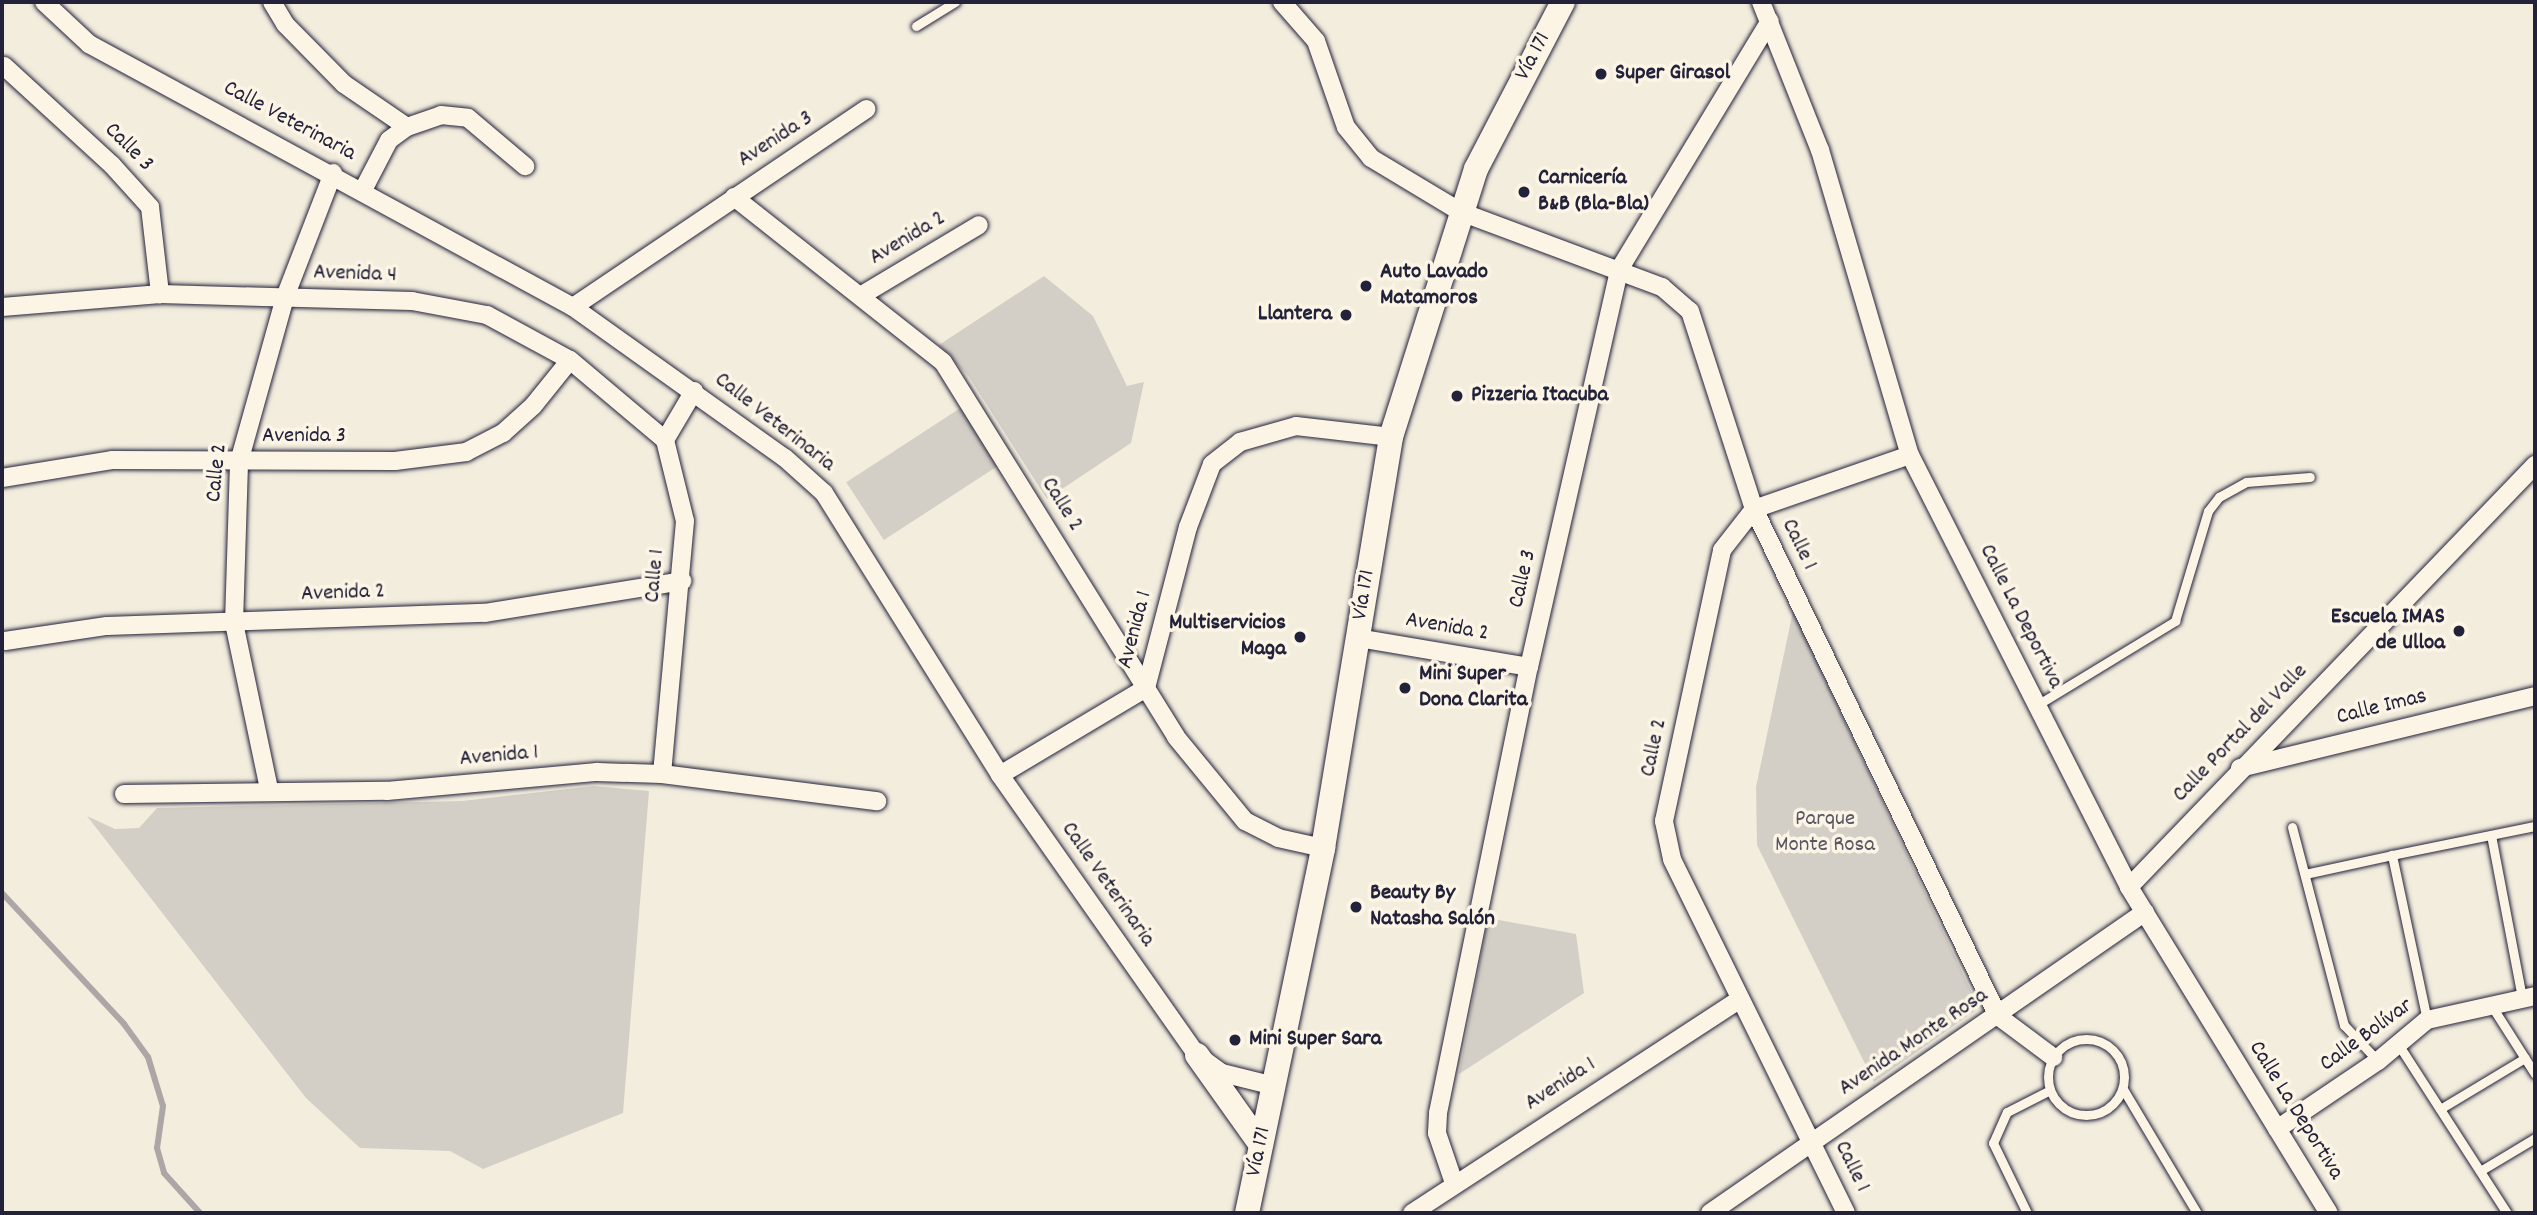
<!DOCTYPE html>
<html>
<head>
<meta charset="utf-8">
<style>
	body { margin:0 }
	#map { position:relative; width:2537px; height:1215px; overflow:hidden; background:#f3edde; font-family:Dekko,sans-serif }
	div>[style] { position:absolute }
	.green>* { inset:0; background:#d4cfc6; transform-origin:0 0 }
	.stream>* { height:6px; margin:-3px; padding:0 3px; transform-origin:3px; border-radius:3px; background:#aca7a6 }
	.roads { filter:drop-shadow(0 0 2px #22223b) drop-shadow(0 0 2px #22223b) }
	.lane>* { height:9px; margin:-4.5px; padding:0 4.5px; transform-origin:4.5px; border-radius:4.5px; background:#fcf5e5 }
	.lane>.ring { margin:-4.5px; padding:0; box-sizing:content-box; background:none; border:9px solid #fcf5e5; border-radius:50% }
	.street>* { height:18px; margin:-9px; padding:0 9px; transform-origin:9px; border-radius:9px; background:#fcf5e5 }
	.secondary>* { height:24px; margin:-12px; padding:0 12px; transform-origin:12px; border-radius:12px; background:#fcf5e5 }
	.dots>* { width:19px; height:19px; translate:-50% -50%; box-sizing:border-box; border:4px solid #fcf5e5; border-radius:50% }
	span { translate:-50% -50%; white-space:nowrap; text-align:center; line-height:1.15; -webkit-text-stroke:7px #fcf5e5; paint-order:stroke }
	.street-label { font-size:23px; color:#22223b }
	.poi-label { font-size:23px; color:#22223b; font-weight:700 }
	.left { translate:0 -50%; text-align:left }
	.right { translate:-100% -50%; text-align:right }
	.park-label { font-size:23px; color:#575665 }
	.frame { position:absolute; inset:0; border:4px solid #22223b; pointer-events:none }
</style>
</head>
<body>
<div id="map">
	<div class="green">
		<i style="clip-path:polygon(1044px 276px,1093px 316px,1127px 386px,1144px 382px,1131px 443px,1047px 499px,969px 377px,939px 345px)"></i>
		<i style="left:962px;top:407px;width:69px;height:138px;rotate:57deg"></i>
		<i style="clip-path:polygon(1793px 611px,1979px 1008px,1874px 1082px,1757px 845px,1756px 787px)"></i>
		<i style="clip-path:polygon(594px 786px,649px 791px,623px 1113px,483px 1169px,450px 1151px,360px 1148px,306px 1098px,87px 816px,115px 829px,139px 828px,157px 808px,462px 801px)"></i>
		<i style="clip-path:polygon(1488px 918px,1576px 934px,1584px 993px,1459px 1074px)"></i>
	</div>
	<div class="stream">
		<i style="left:2px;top:893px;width:179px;rotate:47deg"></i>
		<i style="left:124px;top:1024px;width:41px;rotate:54deg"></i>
		<i style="left:148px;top:1057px;width:51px;rotate:73deg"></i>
		<i style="left:163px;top:1106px;width:42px;rotate:98.1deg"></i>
		<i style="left:157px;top:1148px;width:26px;rotate:74deg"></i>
		<i style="left:164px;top:1173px;width:54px;rotate:48deg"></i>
	</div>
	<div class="roads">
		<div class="lane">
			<i style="left:916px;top:26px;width:46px;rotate:-31.6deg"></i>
			<i style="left:2037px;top:705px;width:162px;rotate:-31.3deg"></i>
			<i style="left:2175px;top:621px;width:115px;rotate:-73.3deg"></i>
			<i style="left:2208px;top:511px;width:18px;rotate:-52deg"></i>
			<i style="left:2219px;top:497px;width:31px;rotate:-29deg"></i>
			<i style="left:2246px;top:482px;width:64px;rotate:-4.5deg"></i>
			<i style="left:2292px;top:827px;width:205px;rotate:75.3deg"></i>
			<i style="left:2344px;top:1025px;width:50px;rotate:46.6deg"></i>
			<i style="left:2491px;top:835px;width:166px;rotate:79.2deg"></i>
			<i style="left:2305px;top:874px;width:89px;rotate:-12.3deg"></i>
			<i style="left:2491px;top:1005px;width:82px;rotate:57.5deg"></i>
			<i style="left:2427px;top:1020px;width:169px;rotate:-102deg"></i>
			<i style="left:2392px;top:855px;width:146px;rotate:-11.5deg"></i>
			<i class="ring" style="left:2048px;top:1039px;width:67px;height:67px"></i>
			<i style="left:2398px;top:1044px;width:201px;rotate:57.2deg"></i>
			<i style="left:2123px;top:1089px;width:144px;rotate:59.2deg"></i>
			<i style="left:2440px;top:1109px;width:99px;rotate:-31deg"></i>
			<i style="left:2480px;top:1171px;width:64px;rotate:-31deg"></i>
			<i style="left:2027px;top:1213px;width:78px;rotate:-115.9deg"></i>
			<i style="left:1993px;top:1143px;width:34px;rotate:-66deg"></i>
			<i style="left:2007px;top:1112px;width:48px;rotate:-27.1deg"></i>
		</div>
		<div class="street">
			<i style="left:44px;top:2px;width:62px;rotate:43deg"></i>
			<i style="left:89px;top:44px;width:551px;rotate:28.52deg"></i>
			<i style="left:573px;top:307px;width:260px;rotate:35.5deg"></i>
			<i style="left:785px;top:458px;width:52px;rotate:41.9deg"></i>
			<i style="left:824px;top:493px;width:332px;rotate:58deg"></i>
			<i style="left:1000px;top:775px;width:342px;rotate:54.9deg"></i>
			<i style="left:1197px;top:1055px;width:31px;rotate:36deg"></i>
			<i style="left:1222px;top:1073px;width:54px;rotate:14deg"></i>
			<i style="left:272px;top:2px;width:26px;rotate:59deg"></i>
			<i style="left:285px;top:24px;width:84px;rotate:45.5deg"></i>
			<i style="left:344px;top:84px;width:76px;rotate:34.3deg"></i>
			<i style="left:1282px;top:2px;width:52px;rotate:48.9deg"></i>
			<i style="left:1316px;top:41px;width:91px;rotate:70.8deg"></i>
			<i style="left:1346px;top:127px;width:40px;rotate:51deg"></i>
			<i style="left:1371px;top:158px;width:105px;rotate:31deg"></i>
			<i style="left:1461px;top:212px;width:215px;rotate:20.5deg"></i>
			<i style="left:1662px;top:287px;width:37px;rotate:41deg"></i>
			<i style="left:1690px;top:311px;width:208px;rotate:72.1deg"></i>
			<i style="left:1754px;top:509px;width:563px;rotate:64.3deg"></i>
			<i style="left:1998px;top:1016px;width:69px;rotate:36.7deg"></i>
			<i style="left:1761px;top:2px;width:159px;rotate:68.3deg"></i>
			<i style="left:1820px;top:150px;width:318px;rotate:73.6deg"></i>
			<i style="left:1910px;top:455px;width:484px;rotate:63.1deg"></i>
			<i style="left:2129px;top:887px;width:382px;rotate:58.5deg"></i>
			<i style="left:4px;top:66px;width:147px;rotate:42.5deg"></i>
			<i style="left:112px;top:165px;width:57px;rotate:47.9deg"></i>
			<i style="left:150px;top:207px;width:88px;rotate:83.4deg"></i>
			<i style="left:363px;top:190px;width:56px;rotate:-62.5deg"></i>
			<i style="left:389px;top:140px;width:22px;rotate:-36deg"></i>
			<i style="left:407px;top:127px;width:36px;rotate:-19deg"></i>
			<i style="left:441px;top:115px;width:27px;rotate:6deg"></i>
			<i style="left:468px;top:118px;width:75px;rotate:40.1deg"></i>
			<i style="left:734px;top:197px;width:266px;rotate:38.3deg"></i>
			<i style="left:943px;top:362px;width:441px;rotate:58.1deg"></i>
			<i style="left:1176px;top:737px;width:109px;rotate:50.6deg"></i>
			<i style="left:1245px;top:821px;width:37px;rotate:27deg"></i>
			<i style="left:1278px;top:838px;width:46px;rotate:12.5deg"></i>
			<i style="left:862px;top:295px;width:136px;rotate:-30.9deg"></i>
			<i style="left:2px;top:307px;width:159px;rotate:-4.7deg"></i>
			<i style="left:160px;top:294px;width:252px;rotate:1.6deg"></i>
			<i style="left:412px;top:301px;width:76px;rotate:10.6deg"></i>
			<i style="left:487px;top:315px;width:94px;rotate:28.5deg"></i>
			<i style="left:570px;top:360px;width:124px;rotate:40.1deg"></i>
			<i style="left:573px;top:307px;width:354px;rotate:-34deg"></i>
			<i style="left:2px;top:478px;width:111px;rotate:-9.3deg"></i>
			<i style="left:112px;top:460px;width:283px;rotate:0.2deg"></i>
			<i style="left:395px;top:461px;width:72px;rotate:-7.2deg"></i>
			<i style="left:466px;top:452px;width:42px;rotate:-27.2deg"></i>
			<i style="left:503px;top:433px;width:40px;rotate:-42deg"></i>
			<i style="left:533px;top:406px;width:59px;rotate:-51.2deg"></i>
			<i style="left:1358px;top:638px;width:173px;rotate:9.6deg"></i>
			<i style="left:5px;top:641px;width:103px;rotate:-8.4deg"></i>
			<i style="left:107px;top:626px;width:378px;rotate:-2deg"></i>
			<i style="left:485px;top:613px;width:200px;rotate:-9.2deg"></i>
			<i style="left:2240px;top:768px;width:304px;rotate:-13.7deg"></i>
			<i style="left:662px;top:774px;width:254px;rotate:-84.8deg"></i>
			<i style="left:685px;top:521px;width:83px;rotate:-103.9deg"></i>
			<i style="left:665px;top:440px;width:57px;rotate:-59.4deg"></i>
			<i style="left:1000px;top:775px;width:170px;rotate:-30.8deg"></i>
			<i style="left:1146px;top:688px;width:166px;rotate:-75.4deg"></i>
			<i style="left:1188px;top:527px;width:67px;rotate:-69.1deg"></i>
			<i style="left:1212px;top:464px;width:36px;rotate:-38deg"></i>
			<i style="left:1240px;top:442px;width:58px;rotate:-15.9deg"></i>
			<i style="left:1296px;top:426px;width:96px;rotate:6.6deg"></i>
			<i style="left:269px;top:789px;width:170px;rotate:-101.9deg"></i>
			<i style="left:234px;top:623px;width:161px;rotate:-88.2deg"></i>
			<i style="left:239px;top:462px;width:171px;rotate:-74.4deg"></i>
			<i style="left:285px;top:297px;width:133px;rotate:-68.8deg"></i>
			<i style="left:124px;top:794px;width:263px;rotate:-0.7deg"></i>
			<i style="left:387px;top:791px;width:211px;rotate:-5.2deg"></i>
			<i style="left:597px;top:772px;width:65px;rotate:1.8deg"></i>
			<i style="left:662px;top:774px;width:217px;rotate:7.2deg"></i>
			<i style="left:2129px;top:887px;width:586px;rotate:-46.11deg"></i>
			<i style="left:2277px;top:1129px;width:122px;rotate:-34deg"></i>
			<i style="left:2378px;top:1061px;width:64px;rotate:-39.9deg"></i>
			<i style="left:2427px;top:1020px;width:111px;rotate:-12.5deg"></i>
			<i style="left:1454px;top:1183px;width:53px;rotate:-108.8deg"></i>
			<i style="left:1437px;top:1133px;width:20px;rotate:-87deg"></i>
			<i style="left:1438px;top:1113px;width:455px;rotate:-78.5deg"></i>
			<i style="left:1529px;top:667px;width:407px;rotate:-77.2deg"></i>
			<i style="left:1619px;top:270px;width:291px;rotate:-58.8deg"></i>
			<i style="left:1412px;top:1213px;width:390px;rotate:-33.1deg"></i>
			<i style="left:1710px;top:1213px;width:529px;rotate:-34.68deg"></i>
			<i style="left:1846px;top:1213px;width:394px;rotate:-116.2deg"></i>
			<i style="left:1672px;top:859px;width:39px;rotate:-102deg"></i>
			<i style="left:1664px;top:821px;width:277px;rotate:-77.9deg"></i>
			<i style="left:1722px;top:550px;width:52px;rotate:-52deg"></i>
			<i style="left:1754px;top:509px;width:165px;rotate:-19.1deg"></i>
		</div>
		<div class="secondary">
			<i style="left:1197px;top:1055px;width:110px;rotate:54.6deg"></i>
			<i style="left:1247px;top:1213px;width:373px;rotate:-78.2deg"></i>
			<i style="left:1323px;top:848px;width:417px;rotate:-80.6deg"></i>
			<i style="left:1391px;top:437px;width:281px;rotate:-72.4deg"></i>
			<i style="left:1476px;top:169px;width:188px;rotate:-62.5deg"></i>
		</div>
	</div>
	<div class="dots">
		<i style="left:1601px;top:74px;background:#22223b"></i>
		<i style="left:1524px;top:192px;background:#22223b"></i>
		<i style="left:1366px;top:286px;background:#22223b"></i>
		<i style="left:1346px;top:315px;background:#22223b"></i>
		<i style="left:1457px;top:396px;background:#22223b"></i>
		<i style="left:2459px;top:631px;background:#22223b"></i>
		<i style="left:1300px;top:637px;background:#22223b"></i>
		<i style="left:1405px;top:688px;background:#22223b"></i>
		<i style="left:1356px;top:907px;background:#22223b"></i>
		<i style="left:1235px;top:1040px;background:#22223b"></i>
	</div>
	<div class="street-label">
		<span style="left:1534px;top:57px;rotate:-62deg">Vía 171</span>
		<span style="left:289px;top:122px;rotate:28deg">Calle Veterinaria</span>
		<span style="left:776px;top:140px;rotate:-33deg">Avenida 3</span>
		<span style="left:128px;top:148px;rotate:45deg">Calle 3</span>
		<span style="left:908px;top:239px;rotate:-31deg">Avenida 2</span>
		<span style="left:355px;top:275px;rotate:2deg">Avenida 4</span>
		<span style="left:774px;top:423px;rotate:38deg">Calle Veterinaria</span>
		<span style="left:304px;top:437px">Avenida 3</span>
		<span style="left:218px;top:473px;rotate:-84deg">Calle 2</span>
		<span style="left:1061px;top:505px;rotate:58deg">Calle 2</span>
		<span style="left:1798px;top:545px;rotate:64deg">Calle 1</span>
		<span style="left:656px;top:576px;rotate:-85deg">Calle 1</span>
		<span style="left:1524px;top:579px;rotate:-77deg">Calle 3</span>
		<span style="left:343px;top:594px;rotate:-2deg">Avenida 2</span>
		<span style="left:1365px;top:595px;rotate:-81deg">Vía 171</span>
		<span style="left:2020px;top:617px;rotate:63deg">Calle La Deportiva</span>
		<span style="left:1447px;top:628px;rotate:10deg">Avenida 2</span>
		<span style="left:1136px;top:630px;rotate:-75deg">Avenida 1</span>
		<span style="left:2382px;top:708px;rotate:-14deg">Calle Imas</span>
		<span style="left:2241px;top:734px;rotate:-46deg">Calle Portal del Valle</span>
		<span style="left:1655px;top:748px;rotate:-78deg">Calle 2</span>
		<span style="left:499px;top:757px;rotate:-5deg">Avenida 1</span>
		<span style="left:1107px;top:885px;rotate:55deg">Calle Veterinaria</span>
		<span style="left:2367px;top:1036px;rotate:-36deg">Calle Bolívar</span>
		<span style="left:1914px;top:1043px;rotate:-34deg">Avenida Monte Rosa</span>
		<span style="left:1561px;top:1085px;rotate:-33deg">Avenida 1</span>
		<span style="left:2295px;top:1111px;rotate:58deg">Calle La Deportiva</span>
		<span style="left:1260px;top:1152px;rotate:-78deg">Vía 171</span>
		<span style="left:1851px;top:1167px;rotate:64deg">Calle 1</span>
	</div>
	<div class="poi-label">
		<span class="left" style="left:1615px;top:74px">Super Girasol</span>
		<span class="left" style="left:1538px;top:192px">Carnicería<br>B&amp;B (Bla-Bla)</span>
		<span class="left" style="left:1380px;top:286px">Auto Lavado<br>Matamoros</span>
		<span class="right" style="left:1332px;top:315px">Llantera</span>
		<span class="left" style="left:1471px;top:396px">Pizzeria Itacuba</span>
		<span class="right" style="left:2445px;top:631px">Escuela IMAS<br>de Ulloa</span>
		<span class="right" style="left:1286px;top:637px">Multiservicios<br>Maga</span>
		<span class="left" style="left:1419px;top:688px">Mini Super<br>Dona Clarita</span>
		<span class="left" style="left:1370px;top:907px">Beauty By<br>Natasha Salón</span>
		<span class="left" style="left:1249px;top:1040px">Mini Super Sara</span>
	</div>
	<div class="park-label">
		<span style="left:1825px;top:833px">Parque<br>Monte Rosa</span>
	</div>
	<div class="frame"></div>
</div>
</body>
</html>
